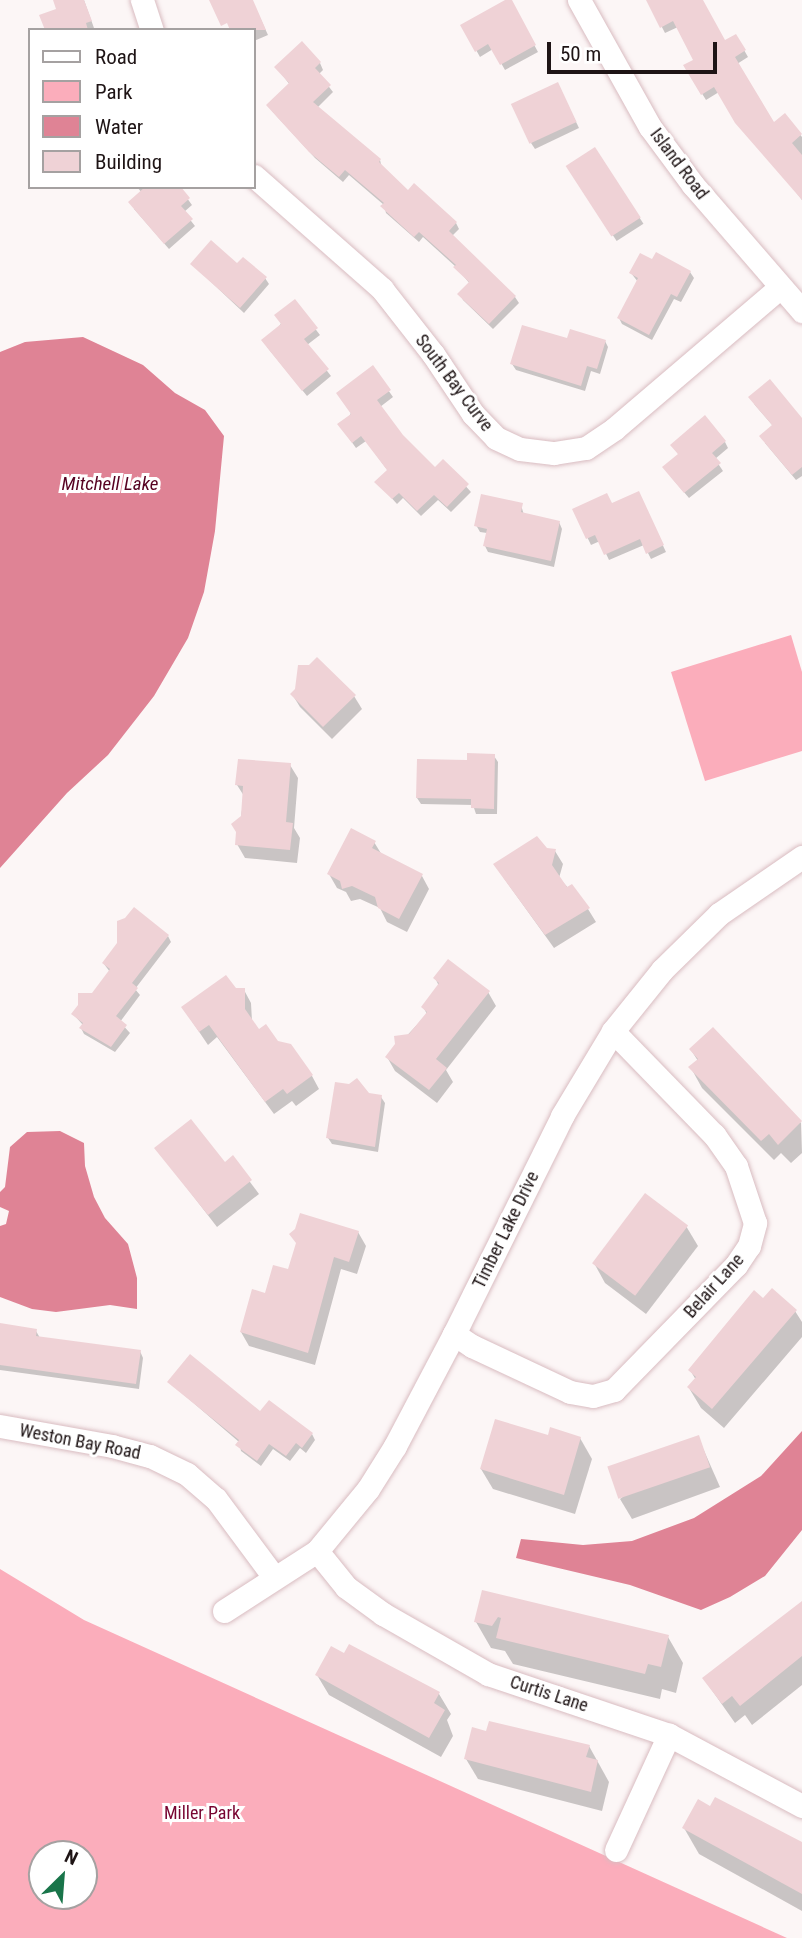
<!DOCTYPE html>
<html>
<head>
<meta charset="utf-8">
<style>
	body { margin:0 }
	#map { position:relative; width:802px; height:1938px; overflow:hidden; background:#fcf6f6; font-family:"Roboto Condensed",sans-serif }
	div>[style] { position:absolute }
	.green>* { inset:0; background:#fbadbb }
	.water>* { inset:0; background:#df8395 }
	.shadow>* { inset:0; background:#0003; transform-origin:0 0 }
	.building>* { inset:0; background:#efd2d6; transform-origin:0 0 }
	.roads { filter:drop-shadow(0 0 2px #d9bcc1) drop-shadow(0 0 2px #d9bcc1) }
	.minor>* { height:23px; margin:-11.5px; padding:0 11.5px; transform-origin:11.5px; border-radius:11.5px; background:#fff }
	span { translate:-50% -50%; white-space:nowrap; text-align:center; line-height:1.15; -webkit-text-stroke:6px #fff; paint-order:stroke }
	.street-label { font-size:18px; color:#1e1415 }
	.park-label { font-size:18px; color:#770431 }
	.water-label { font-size:19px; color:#560121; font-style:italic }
	.legend { position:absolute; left:28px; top:28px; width:228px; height:161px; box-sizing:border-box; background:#fff; border:2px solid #a5a1a1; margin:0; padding:9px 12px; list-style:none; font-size:21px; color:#1e1415 }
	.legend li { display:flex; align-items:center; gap:14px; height:35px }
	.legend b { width:35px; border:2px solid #a5a1a1 }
	.north { position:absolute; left:28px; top:1840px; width:70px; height:70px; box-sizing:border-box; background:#fff; border:2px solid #a5a1a1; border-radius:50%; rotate:25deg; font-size:19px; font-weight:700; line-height:28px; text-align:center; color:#1e1415 }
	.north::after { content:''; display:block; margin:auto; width:24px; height:32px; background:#19754a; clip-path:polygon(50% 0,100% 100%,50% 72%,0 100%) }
	.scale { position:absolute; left:547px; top:42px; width:170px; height:32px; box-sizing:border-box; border:4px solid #1e1415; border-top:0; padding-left:9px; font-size:21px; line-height:24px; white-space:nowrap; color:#1e1415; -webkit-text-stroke:5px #fff; paint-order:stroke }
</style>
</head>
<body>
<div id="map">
	<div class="green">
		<i style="clip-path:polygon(791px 635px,802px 672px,802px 751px,705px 781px,671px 672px)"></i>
		<i style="clip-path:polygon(evenodd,0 1569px,84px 1620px,787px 1938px,0 1938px,0 1569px,42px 1854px,84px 1854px,84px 1896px,42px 1896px,42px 1854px)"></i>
	</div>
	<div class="water">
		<i style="clip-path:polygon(83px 337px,143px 365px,175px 393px,205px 410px,224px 436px,215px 531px,204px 592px,188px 638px,154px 696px,108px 755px,67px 793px,0 868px,0 352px,25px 342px)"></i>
		<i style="clip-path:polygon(60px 1131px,84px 1143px,85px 1166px,94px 1197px,105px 1218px,128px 1244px,137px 1278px,137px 1309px,110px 1305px,56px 1312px,32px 1309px,0 1297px,0 1226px,6px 1224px,9px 1211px,0 1207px,0 1192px,5px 1187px,10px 1147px,27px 1132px)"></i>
		<i style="clip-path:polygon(802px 1431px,802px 1530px,765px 1576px,730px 1597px,701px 1610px,630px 1585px,516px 1558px,521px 1539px,583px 1545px,632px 1541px,694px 1518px,761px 1476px)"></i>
	</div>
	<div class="shadow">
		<i style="clip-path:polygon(55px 0,84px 0,94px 28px,47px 30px,58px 10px)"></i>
		<i style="clip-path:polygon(211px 0,252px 0,268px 35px,254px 41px,254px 30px)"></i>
		<i style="clip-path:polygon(510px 0,538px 52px,505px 70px,493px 49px,480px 57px,462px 25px)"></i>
		<i style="clip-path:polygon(648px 0,702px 0,724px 43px,736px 36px,748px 57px,737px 64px,774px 125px,784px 116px,802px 137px,802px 200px,719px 92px,706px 100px,685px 66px,695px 60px,678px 27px,665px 33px)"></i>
		<i style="clip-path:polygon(302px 44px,320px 63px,323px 70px,319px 74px,333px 92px,317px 108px,380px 160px,382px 168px,408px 193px,456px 223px,459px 229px,452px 236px,515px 297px,519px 303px,493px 329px,463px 300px,460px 294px,470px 284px,456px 267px,423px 237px,419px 242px,386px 213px,384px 205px,349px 175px,343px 182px,315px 158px,272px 111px,290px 85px,277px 68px)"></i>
		<i style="clip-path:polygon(561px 91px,579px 128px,535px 149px,531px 143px)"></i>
		<i style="left:595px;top:149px;width:89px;height:32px;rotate:57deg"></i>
		<i style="clip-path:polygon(137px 187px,179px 187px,192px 205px,184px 212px,195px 226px,169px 249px,134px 209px,142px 193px)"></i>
		<i style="clip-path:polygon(653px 261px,690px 272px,694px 278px,681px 302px,674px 299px,652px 340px,622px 324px,619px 318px,638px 282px,631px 273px)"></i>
		<i style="clip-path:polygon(192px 264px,237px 266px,265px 278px,269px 284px,244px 313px)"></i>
		<i style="clip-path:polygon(294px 301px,320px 335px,307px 345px,331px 376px,307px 396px,267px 347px)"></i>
		<i style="clip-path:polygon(568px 340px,605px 341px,608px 347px,600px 374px,591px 371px,585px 391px,516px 370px,512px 364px)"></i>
		<i style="clip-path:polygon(372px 367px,393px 397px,380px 407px,402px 437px,435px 470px,443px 461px,471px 492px,451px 512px,438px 500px,421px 516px,403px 498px,397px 504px,377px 482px,388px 471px,366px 441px,356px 448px,343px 430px)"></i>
		<i style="clip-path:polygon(754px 404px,802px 421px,802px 476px,796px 480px,765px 443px,773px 426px)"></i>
		<i style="clip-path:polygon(725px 442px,728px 448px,715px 459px,723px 471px,689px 498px,671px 477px,679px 455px,676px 451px)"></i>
		<i style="clip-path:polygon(641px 499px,666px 552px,651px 559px,644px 545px,609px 560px,600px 541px,591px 545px,574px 510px)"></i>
		<i style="clip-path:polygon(521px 505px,524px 515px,559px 522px,562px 529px,554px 567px,488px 552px,485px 546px,487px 533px,480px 532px,476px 525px)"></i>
		<i style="clip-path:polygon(292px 694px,354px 696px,362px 709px,332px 739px,300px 707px)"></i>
		<i style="clip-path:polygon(494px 756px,498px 762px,497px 814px,476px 814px,473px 805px,421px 804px,417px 798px)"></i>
		<i style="clip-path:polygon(290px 765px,298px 778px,294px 828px,300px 838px,297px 863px,245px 858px,237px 844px,244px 796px,237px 785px)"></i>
		<i style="clip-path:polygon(374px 842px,382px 855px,422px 876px,429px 889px,407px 932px,387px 922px,380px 908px,360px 899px,351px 901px,346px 892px,337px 888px,329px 874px)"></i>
		<i style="clip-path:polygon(546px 849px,555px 851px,563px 864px,559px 878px,588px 909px,596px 922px,554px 948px,503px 877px)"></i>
		<i style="clip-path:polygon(168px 936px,171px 942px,135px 989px,140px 995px,120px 1022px,130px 1033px,115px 1052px,84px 1034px,81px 1028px,83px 1025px,73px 1014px,93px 995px,110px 972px,104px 964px)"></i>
		<i style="clip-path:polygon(435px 978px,488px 992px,496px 1006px,446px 1070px,453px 1082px,437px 1103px,395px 1071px,387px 1057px,427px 1014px,423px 1007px,439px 986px)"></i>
		<i style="clip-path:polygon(235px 990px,244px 990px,251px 1003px,252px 1021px,259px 1031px,277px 1043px,312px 1076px,319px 1089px,296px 1106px,292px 1101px,274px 1114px,217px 1037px,208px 1045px,183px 1008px)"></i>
		<i style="clip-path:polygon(713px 1029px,801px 1123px,802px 1153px,791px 1163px,781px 1153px,774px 1160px,702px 1088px,691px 1068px,698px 1061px,691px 1050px)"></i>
		<i style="clip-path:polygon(368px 1095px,381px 1097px,385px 1103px,378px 1152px,332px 1144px,328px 1138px)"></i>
		<i style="clip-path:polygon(156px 1148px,224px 1164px,232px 1158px,259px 1194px,217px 1227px)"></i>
		<i style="clip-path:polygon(686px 1226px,698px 1246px,646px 1314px,605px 1283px,594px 1263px)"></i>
		<i style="clip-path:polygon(358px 1232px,366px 1246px,357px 1274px,341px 1269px,315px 1365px,249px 1346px,241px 1332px,266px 1295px,289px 1271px)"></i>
		<i style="clip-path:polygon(764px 1300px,795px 1311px,802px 1322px,802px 1337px,724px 1428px,701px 1408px,689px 1388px,696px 1380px,690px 1370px)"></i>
		<i style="clip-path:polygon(0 1325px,36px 1331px,40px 1338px,140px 1351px,143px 1358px,139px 1389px,0 1370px)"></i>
		<i style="clip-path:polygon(169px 1382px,312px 1434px,315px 1440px,306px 1453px,300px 1448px,290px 1461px,273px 1449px,261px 1466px,241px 1451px,239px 1442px)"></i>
		<i style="clip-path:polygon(549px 1437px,580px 1438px,592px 1459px,575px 1514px,493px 1489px,481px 1469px)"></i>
		<i style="clip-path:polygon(698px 1437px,720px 1487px,632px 1519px,620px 1499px)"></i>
		<i style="clip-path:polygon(483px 1592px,668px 1637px,683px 1663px,676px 1693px,662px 1689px,660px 1699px,513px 1664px,505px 1651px,491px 1648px,476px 1622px)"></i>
		<i style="clip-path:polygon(802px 1603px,802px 1685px,752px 1725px,745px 1715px,735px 1723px,704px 1679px)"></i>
		<i style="clip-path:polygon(317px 1675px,439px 1694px,451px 1714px,447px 1720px,453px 1736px,441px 1757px,329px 1695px)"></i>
		<i style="clip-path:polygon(589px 1746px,609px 1782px,602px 1811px,478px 1779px,466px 1759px)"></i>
		<i style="clip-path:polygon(684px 1828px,802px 1847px,802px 1911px,699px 1854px)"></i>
	</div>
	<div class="building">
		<i style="clip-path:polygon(53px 0,84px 0,92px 21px,86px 23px,88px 30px,45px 30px,39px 15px,56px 9px)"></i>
		<i style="clip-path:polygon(209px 0,253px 0,266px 30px,230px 30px,227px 23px,221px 26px)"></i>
		<i style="clip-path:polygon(505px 0,512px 0,536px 45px,500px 65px,488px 44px,475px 52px,460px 25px)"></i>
		<i style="clip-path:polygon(646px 0,703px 0,725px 40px,736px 34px,746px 50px,735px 57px,774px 122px,785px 113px,802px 134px,792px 143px,802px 155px,802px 200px,735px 123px,714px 87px,701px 95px,683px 65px,693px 60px,673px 21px,660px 28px)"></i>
		<i style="clip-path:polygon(302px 41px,321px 62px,315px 68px,331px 85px,313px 102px,381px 159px,379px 162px,408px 190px,414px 183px,457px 222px,449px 231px,516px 296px,489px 324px,457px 294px,469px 282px,453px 267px,456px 265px,419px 232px,414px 237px,380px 206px,384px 203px,345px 170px,339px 177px,309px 152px,266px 105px,289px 83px,274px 67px)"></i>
		<i style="left:558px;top:82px;width:44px;height:52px;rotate:65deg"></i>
		<i style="left:595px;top:147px;width:84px;height:35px;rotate:57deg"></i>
		<i style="clip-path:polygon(145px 187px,181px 187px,190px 198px,181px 206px,193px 219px,164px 244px,128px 202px)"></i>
		<i style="clip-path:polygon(211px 240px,237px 263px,243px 257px,267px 277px,240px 308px,190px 264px)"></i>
		<i style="clip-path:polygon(656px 252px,691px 271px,677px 297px,671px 294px,649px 335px,617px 318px,638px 278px,629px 273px,640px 253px,652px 259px)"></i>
		<i style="clip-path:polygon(295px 299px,318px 328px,304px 339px,329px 369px,302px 391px,261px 340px,281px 324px,274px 315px)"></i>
		<i style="clip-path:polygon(522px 325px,567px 338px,570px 329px,606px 340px,597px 369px,587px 366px,581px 386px,510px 364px)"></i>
		<i style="clip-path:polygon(373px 365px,391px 390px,377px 400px,403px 435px,435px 467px,443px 459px,469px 484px,447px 507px,434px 495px,417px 511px,399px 493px,392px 499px,374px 482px,387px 470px,361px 436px,352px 443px,337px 424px,351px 414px,336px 393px)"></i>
		<i style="clip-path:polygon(770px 379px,802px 418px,802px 467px,792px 475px,759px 436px,772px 425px,748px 397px)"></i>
		<i style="clip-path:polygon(705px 415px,726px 441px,712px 453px,721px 463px,684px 493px,662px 467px,678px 454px,670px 445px)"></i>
		<i style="clip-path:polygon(639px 491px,664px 545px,646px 554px,640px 539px,604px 555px,595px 535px,586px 539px,572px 509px,607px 493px,612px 503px)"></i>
		<i style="clip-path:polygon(481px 494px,523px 503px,521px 512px,560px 521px,551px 561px,483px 546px,487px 529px,474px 526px)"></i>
		<i style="clip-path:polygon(317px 657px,356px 695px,323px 727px,290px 694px,295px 689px,298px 665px,309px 665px)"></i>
		<i style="clip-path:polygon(467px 753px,495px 754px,494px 809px,471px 808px,471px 799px,416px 798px,417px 759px,467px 760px)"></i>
		<i style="clip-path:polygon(238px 759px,291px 763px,286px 822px,293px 823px,290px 850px,235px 845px,236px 832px,231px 824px,241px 816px,243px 786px,235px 785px)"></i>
		<i style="clip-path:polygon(351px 828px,376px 841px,372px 848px,423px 874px,399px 919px,378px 908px,375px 897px,352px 886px,342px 889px,340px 881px,327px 874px)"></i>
		<i style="clip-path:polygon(537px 836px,547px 848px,556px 849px,552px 865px,567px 887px,572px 884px,590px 908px,545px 935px,493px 864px)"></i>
		<i style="clip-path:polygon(134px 907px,169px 935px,132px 983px,138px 988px,116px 1016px,127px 1025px,111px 1047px,79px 1028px,83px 1023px,71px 1014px,78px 1005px,78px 993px,92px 993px,110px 969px,102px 963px,117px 943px,117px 921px,125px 918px)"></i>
		<i style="clip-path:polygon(448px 959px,490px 991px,436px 1059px,447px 1068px,429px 1090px,385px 1057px,395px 1044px,394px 1036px,409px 1034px,427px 1012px,421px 1007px,439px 983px,433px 978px)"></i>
		<i style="clip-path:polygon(226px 975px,236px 988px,245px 988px,245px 1009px,259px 1029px,266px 1024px,278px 1041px,291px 1044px,313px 1075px,287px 1094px,283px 1089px,265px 1102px,209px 1025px,199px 1032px,181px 1007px)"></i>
		<i style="clip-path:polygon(713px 1027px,802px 1121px,778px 1145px,769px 1134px,761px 1141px,688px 1067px,698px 1059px,689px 1049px)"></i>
		<i style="clip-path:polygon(357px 1078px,369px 1093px,382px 1095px,375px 1147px,326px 1138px,335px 1082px,349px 1084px)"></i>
		<i style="clip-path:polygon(191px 1119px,225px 1162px,233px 1155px,252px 1180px,208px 1215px,154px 1148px)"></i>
		<i style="left:645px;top:1193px;width:54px;height:88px;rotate:37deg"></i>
		<i style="clip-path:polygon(300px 1213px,359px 1231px,349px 1262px,334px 1257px,308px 1353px,240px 1332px,252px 1289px,265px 1293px,273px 1265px,288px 1269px,296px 1243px,289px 1234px,295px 1229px)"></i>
		<i style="clip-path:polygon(772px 1288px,797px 1310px,712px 1409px,687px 1387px,696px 1377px,688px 1370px,754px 1290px,763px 1298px)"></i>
		<i style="clip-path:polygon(0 1323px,37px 1329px,36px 1336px,141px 1350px,136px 1384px,0 1365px)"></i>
		<i style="clip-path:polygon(190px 1354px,260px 1411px,269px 1400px,313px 1433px,302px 1448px,296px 1443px,286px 1456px,269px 1444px,257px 1461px,235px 1445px,239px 1440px,167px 1382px)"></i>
		<i style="clip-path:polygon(495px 1419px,548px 1435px,550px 1427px,581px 1437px,564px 1495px,480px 1469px)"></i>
		<i style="left:699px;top:1435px;width:34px;height:97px;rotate:71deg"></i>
		<i style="clip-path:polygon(482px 1590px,669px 1635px,661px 1667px,648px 1664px,645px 1674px,496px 1638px,501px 1618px,498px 1617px,492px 1626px,474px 1622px)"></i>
		<i style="clip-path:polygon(802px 1601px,802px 1656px,740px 1706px,732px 1696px,722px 1704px,702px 1678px)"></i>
		<i style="clip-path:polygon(349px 1644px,440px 1692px,434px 1703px,445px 1710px,429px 1738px,315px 1675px,331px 1646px,344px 1653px)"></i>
		<i style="clip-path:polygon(489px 1721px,590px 1745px,586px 1757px,598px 1760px,591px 1792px,464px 1759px,472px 1727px,486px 1731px)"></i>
		<i style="clip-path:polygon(715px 1797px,802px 1842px,802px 1894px,682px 1828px,698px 1799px,710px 1806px)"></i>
	</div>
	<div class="roads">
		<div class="minor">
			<i style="left:142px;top:0;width:32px;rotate:72deg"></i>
			<i style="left:579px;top:0;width:145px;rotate:60.8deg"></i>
			<i style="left:650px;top:127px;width:72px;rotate:53.4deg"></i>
			<i style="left:693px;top:185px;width:167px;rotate:49.1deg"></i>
			<i style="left:254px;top:176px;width:171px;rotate:41.4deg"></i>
			<i style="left:382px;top:289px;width:83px;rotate:51.9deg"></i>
			<i style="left:433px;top:354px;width:72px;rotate:56.3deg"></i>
			<i style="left:473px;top:414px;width:33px;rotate:46deg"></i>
			<i style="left:496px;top:438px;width:26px;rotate:25deg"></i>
			<i style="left:520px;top:449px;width:34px;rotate:7deg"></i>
			<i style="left:554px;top:453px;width:32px;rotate:-9deg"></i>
			<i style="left:586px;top:448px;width:34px;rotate:-34deg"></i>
			<i style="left:614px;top:429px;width:218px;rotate:-40.5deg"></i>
			<i style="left:454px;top:1334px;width:22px;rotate:34deg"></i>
			<i style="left:472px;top:1346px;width:108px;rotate:25.1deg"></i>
			<i style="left:570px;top:1392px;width:23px;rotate:10deg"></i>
			<i style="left:593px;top:1396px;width:22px;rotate:-16deg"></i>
			<i style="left:614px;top:1390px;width:175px;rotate:-45.7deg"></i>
			<i style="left:736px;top:1265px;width:23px;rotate:-56deg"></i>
			<i style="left:749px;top:1246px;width:24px;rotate:-75deg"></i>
			<i style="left:755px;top:1223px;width:60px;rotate:-108.4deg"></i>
			<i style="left:736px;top:1166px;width:38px;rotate:-125deg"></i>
			<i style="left:714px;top:1135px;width:145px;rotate:-134.2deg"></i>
			<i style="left:0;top:1426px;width:114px;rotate:10.1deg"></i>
			<i style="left:112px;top:1446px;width:39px;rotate:15deg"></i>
			<i style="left:150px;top:1456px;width:41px;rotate:25.9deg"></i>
			<i style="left:187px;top:1474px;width:38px;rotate:41deg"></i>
			<i style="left:216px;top:1499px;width:97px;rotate:53.4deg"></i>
			<i style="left:317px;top:1551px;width:46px;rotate:51.1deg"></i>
			<i style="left:346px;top:1587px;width:46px;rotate:36.1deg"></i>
			<i style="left:383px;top:1614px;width:121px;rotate:29.7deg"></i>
			<i style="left:488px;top:1674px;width:191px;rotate:18.6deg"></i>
			<i style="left:669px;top:1735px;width:151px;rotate:28.1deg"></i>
			<i style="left:224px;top:1611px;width:111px;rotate:-32.8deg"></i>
			<i style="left:317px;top:1551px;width:80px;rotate:-50.6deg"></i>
			<i style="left:368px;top:1489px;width:51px;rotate:-57.9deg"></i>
			<i style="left:395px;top:1446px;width:127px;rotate:-62.2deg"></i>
			<i style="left:454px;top:1334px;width:243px;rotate:-63.6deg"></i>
			<i style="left:562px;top:1116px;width:99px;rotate:-59deg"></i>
			<i style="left:613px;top:1031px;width:78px;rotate:-51.2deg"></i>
			<i style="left:662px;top:970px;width:80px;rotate:-44.5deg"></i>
			<i style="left:719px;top:914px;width:101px;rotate:-34.5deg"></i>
			<i style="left:616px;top:1850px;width:127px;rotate:-65.3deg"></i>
		</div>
	</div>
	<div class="street-label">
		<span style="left:679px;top:164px;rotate:53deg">Island Road</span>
		<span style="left:454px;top:383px;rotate:53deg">South Bay Curve</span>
		<span style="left:506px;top:1230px;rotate:-64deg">Timber Lake Drive</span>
		<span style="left:714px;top:1286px;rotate:-48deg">Belair Lane</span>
		<span style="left:80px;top:1442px;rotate:11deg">Weston Bay Road</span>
		<span style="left:549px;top:1694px;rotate:18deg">Curtis Lane</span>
	</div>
	<div class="park-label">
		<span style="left:202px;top:1813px">Miller Park</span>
	</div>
	<div class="water-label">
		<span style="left:110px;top:484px">Mitchell Lake</span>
	</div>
	<ul class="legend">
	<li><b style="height:9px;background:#fff"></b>Road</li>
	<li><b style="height:19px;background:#fbadbb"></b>Park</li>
	<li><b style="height:19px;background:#df8395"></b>Water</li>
	<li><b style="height:19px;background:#efd2d6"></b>Building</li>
	</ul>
	<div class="north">N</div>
	<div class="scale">50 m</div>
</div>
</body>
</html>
